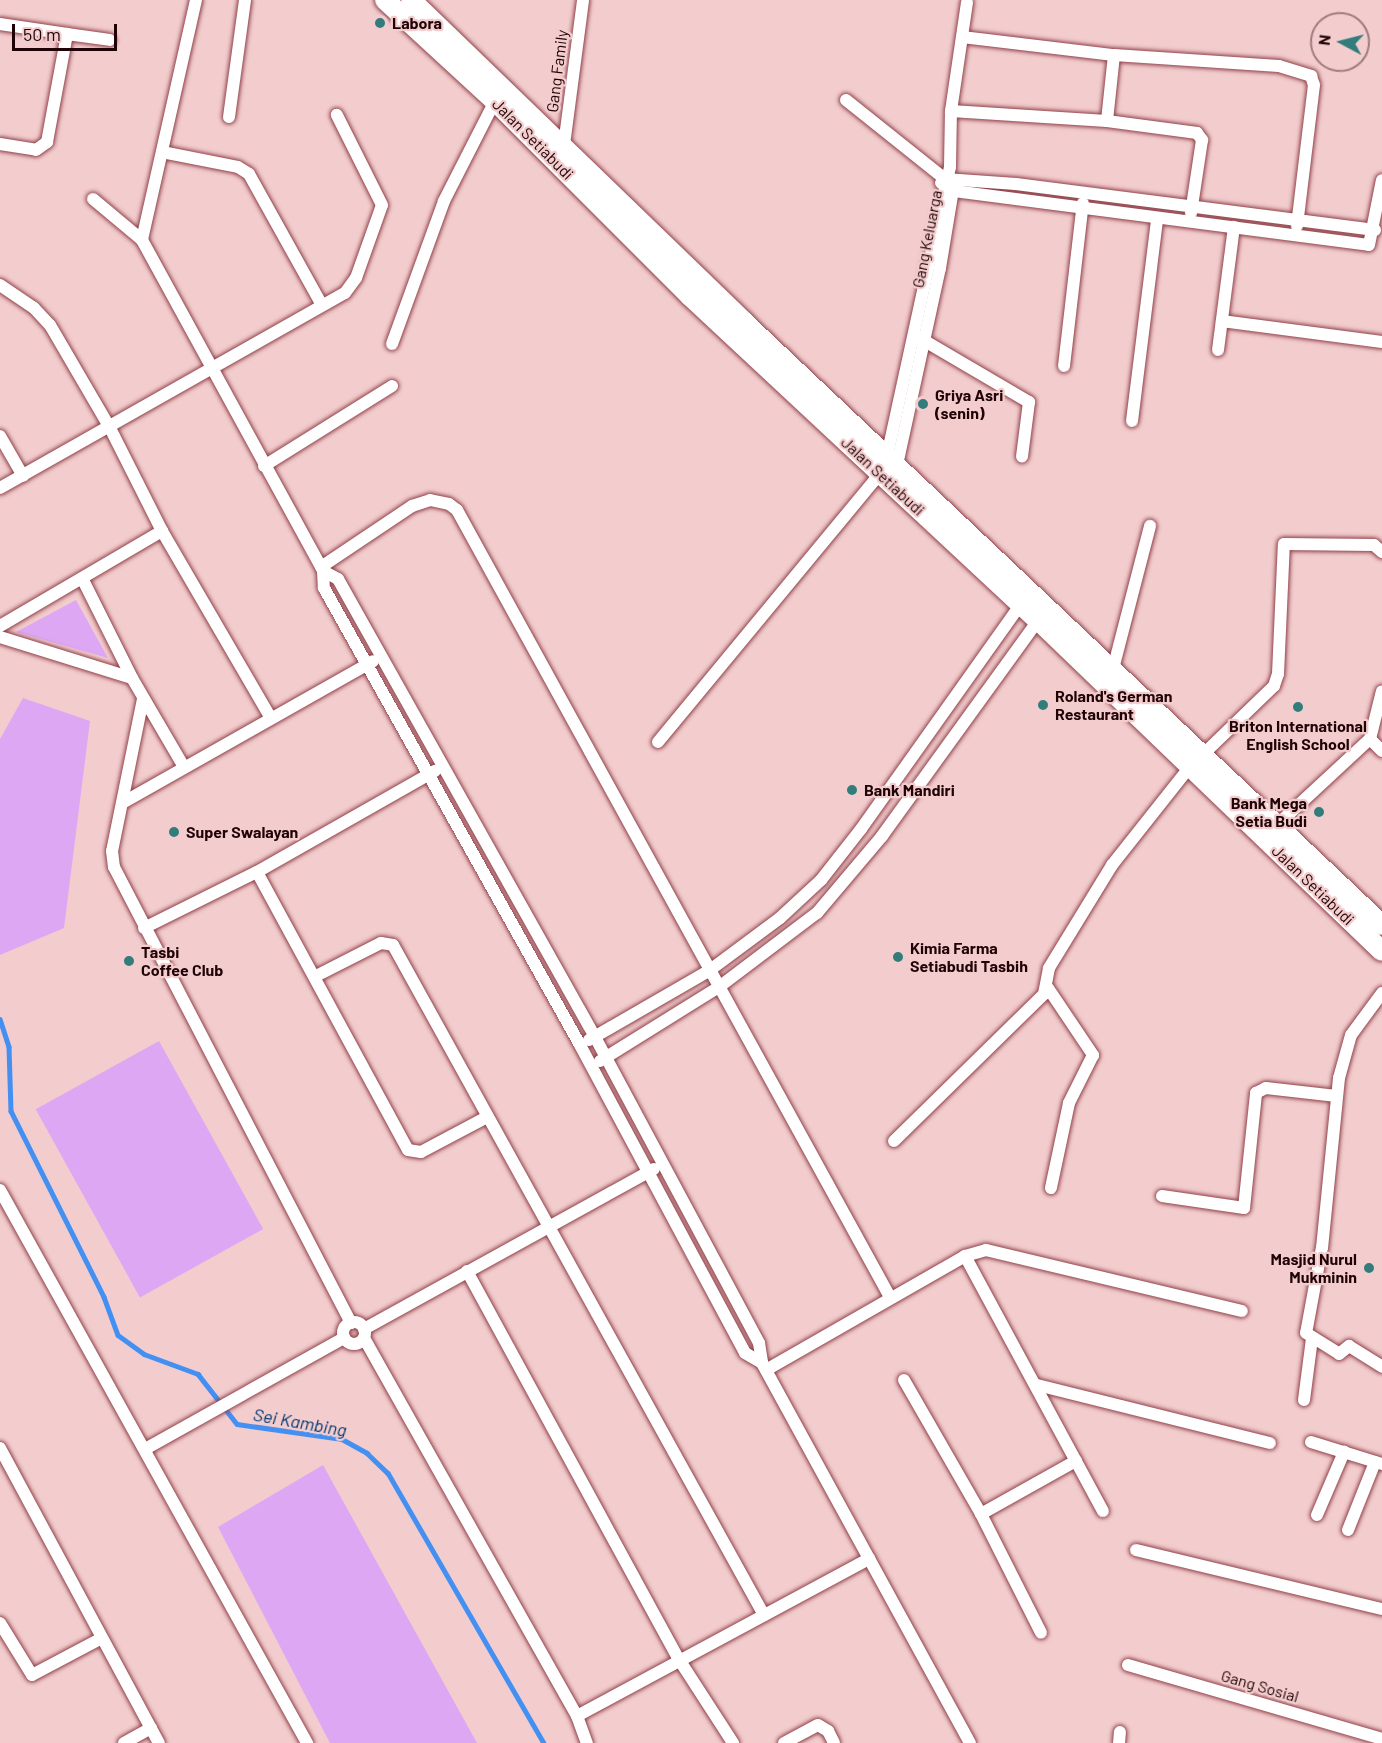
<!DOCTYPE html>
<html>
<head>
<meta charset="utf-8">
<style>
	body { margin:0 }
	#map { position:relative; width:1382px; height:1743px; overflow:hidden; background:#f3cdce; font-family:Barlow,sans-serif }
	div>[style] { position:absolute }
	.green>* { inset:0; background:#dda7f4; transform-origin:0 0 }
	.stream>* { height:4.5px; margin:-2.25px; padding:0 2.25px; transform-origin:2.25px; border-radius:2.25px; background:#4490f2 }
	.roads { filter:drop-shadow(0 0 2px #904149) drop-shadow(0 0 2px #904149) }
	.minor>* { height:12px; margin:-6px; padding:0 6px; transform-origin:6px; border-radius:6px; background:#fff }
	.minor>.ring { margin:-6px; padding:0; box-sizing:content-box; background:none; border:12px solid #fff; border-radius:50% }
	.primary>* { height:20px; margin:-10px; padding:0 10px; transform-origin:10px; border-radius:10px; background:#fff }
	.dots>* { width:16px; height:16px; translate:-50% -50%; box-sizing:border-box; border:3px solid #f3cdce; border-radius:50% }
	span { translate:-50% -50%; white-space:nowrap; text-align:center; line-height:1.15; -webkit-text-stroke:4.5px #f3cdce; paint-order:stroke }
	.poi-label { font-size:16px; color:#200306; font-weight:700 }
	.left { translate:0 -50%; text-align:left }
	.right { translate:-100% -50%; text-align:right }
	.street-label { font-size:16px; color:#200306 }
	.water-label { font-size:18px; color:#013874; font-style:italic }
	.north { position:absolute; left:1310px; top:12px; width:60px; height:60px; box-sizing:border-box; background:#f3cdce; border:2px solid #9f7c7e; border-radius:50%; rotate:277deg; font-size:16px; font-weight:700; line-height:24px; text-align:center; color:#200306 }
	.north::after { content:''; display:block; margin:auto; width:21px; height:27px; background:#337c7c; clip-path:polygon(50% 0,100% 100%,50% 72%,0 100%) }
	.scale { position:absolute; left:12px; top:24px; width:105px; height:27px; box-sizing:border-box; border:3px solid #200306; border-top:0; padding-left:8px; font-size:18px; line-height:21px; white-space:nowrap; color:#200306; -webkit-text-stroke:4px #f3cdce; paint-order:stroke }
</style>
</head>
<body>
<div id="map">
	<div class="green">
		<i style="clip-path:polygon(76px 600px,108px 658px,16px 632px)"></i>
		<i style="clip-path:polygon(23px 698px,90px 721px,64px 928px,0 955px,0 739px)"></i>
		<i style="left:159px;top:1041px;width:215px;height:141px;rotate:61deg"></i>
		<i style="clip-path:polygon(323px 1465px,477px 1743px,330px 1743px,218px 1527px)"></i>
	</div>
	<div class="stream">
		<i style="left:0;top:1019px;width:29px;rotate:72deg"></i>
		<i style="left:9px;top:1047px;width:64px;rotate:88.2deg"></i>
		<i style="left:11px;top:1111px;width:208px;rotate:63.4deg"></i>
		<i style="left:104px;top:1297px;width:40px;rotate:69.8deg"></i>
		<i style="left:118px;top:1335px;width:32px;rotate:36deg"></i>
		<i style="left:144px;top:1354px;width:58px;rotate:20.3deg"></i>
		<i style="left:198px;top:1374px;width:63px;rotate:52deg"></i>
		<i style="left:237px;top:1424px;width:106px;rotate:8.1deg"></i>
		<i style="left:342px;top:1439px;width:29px;rotate:29deg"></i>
		<i style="left:367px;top:1453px;width:29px;rotate:44deg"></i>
		<i style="left:388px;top:1473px;width:312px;rotate:60deg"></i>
	</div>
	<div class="roads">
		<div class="minor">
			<i style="left:196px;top:0;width:246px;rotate:102.7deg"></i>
			<i style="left:142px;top:240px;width:377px;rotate:61.3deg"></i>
			<i style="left:323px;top:571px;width:17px;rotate:87deg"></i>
			<i style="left:324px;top:588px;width:524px;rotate:60.74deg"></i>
			<i style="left:580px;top:1045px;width:349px;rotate:61.8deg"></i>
			<i style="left:745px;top:1353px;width:20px;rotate:30deg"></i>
			<i style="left:0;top:24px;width:68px;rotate:8.5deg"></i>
			<i style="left:962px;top:37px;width:153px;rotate:6.8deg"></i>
			<i style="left:1114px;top:55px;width:66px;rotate:96.1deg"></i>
			<i style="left:1114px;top:55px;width:165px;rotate:3.8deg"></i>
			<i style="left:1279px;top:66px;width:34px;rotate:17deg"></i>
			<i style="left:1311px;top:76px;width:9px;rotate:72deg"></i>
			<i style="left:1314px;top:85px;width:142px;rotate:96.9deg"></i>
			<i style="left:846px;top:100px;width:127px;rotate:38.6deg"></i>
			<i style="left:945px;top:179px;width:71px;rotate:4deg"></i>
			<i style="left:1016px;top:184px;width:362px;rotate:7.3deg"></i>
			<i style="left:951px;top:111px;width:156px;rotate:3.7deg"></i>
			<i style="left:1107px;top:121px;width:91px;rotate:7.6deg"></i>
			<i style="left:1197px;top:133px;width:9px;rotate:54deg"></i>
			<i style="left:1202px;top:140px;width:74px;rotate:98.6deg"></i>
			<i style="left:229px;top:117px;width:118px;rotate:-82.2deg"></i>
			<i style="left:0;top:144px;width:36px;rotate:9deg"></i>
			<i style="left:36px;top:150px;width:14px;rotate:-36deg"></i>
			<i style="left:47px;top:142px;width:110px;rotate:-79.5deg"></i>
			<i style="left:67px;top:34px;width:43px;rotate:7.9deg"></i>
			<i style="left:564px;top:145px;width:146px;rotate:-82.5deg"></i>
			<i style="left:162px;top:152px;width:77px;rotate:11.2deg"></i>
			<i style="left:238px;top:167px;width:13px;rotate:32deg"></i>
			<i style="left:249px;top:174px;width:150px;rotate:60.9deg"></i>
			<i style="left:941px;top:183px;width:15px;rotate:32deg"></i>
			<i style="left:954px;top:191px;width:418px;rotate:7.4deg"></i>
			<i style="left:1369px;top:245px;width:66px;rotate:-78.7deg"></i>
			<i style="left:93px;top:199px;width:64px;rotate:39.9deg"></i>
			<i style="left:0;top:285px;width:41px;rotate:34.1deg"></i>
			<i style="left:34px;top:308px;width:23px;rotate:47deg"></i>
			<i style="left:50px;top:325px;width:119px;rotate:59.8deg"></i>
			<i style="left:110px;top:428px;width:115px;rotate:63.2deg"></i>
			<i style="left:162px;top:531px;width:216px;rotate:59.8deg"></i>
			<i style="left:1222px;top:321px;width:161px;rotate:7.5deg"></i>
			<i style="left:918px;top:337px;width:129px;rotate:30.4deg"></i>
			<i style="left:1029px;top:402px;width:55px;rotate:97.3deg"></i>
			<i style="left:392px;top:344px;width:152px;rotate:-70deg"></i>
			<i style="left:444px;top:201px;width:112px;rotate:-63deg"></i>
			<i style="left:1218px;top:350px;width:124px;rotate:-82.6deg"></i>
			<i style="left:1064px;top:366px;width:164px;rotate:-83.4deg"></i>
			<i style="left:1132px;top:421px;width:203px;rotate:-82.9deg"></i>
			<i style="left:0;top:436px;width:46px;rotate:60.1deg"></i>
			<i style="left:264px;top:466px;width:151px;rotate:-32deg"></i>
			<i style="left:892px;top:469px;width:6px;rotate:-39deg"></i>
			<i style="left:897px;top:465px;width:202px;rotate:-77.7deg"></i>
			<i style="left:940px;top:268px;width:86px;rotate:-80.6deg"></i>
			<i style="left:0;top:488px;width:396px;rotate:-29.5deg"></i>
			<i style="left:345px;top:293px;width:19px;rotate:-54deg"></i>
			<i style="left:356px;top:278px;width:77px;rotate:-70.4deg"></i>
			<i style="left:382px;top:205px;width:101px;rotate:-116.6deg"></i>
			<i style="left:321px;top:567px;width:110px;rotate:-33.8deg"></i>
			<i style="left:412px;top:506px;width:19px;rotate:-18deg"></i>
			<i style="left:430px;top:500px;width:19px;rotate:12deg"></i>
			<i style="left:449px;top:504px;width:10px;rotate:37deg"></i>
			<i style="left:457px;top:510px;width:898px;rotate:61.18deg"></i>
			<i style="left:323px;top:571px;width:17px;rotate:28deg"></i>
			<i style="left:338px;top:579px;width:525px;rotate:60.7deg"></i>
			<i style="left:595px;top:1037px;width:347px;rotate:61.8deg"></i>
			<i style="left:759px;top:1343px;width:20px;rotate:81deg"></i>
			<i style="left:762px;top:1363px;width:433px;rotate:61.3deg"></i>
			<i style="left:83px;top:580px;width:110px;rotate:63.4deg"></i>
			<i style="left:132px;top:678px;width:103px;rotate:59.7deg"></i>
			<i style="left:0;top:626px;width:188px;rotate:-30.4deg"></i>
			<i style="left:0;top:637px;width:138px;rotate:17.3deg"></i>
			<i style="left:1113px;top:669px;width:148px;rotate:-75.5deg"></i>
			<i style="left:143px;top:699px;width:155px;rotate:101.5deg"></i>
			<i style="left:112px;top:851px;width:16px;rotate:83deg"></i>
			<i style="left:114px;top:867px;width:514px;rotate:62.54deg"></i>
			<i style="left:1370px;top:739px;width:17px;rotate:45deg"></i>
			<i style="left:658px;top:742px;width:339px;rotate:-50.4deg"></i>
			<i style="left:874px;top:481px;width:28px;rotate:-63deg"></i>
			<i style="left:887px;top:456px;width:296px;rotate:-77.7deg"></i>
			<i style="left:950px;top:167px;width:56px;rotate:-89deg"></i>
			<i style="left:951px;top:111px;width:110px;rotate:-81.6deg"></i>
			<i style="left:124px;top:802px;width:286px;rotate:-29.5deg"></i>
			<i style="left:1277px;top:825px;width:127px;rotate:-42.8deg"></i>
			<i style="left:1370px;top:739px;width:49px;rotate:-76deg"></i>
			<i style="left:257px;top:872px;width:316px;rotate:61.5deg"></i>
			<i style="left:408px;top:1150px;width:13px;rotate:9deg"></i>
			<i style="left:421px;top:1152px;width:75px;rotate:-27.9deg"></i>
			<i style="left:144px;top:928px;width:126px;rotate:-26.4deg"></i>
			<i style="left:257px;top:872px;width:205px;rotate:-29.6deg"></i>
			<i style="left:316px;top:976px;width:73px;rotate:-26.9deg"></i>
			<i style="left:381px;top:943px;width:12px;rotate:9deg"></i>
			<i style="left:393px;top:945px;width:766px;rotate:61.03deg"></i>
			<i style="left:1048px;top:988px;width:81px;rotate:56.1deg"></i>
			<i style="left:1093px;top:1055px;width:54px;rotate:116.6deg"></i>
			<i style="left:1069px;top:1103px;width:87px;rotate:102deg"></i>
			<i style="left:1382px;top:993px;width:52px;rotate:126.4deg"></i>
			<i style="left:1351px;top:1035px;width:45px;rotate:105.6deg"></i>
			<i style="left:1339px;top:1078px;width:170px;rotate:95.7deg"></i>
			<i style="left:1322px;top:1247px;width:87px;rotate:100.5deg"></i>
			<i style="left:1306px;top:1333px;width:39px;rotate:32deg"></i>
			<i style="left:1339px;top:1354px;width:13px;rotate:-39deg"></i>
			<i style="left:1349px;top:1346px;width:39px;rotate:32deg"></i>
			<i style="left:589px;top:1040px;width:140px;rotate:-30deg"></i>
			<i style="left:710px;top:970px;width:87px;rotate:-36.6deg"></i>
			<i style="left:780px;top:918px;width:56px;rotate:-42.8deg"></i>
			<i style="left:821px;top:880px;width:65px;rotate:-51.9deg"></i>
			<i style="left:861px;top:829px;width:280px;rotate:-54.6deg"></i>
			<i style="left:600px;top:1061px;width:140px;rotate:-31.9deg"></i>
			<i style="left:719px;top:987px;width:123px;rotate:-37.1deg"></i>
			<i style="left:817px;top:913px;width:101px;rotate:-49.8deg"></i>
			<i style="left:882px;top:836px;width:273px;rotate:-54.1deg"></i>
			<i style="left:894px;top:1141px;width:210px;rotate:-44.4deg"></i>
			<i style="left:1044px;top:994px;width:26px;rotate:-79deg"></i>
			<i style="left:1049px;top:968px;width:121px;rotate:-58.5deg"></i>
			<i style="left:1112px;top:865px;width:124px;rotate:-51.6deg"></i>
			<i style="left:1189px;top:768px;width:118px;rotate:-44deg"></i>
			<i style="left:1274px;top:686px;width:13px;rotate:-72deg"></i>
			<i style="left:1278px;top:674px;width:130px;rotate:-87.4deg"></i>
			<i style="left:1284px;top:544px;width:90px;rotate:0.6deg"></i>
			<i style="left:1374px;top:545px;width:11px;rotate:41deg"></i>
			<i style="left:0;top:1190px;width:633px;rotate:60.96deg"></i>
			<i style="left:1162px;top:1196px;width:83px;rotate:8.3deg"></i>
			<i style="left:1244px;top:1208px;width:116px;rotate:-84deg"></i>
			<i style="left:1256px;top:1093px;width:11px;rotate:-27deg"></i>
			<i style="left:1266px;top:1088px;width:71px;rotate:6.4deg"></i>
			<i style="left:965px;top:1256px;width:290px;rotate:61.6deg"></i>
			<i style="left:467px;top:1271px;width:444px;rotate:61.4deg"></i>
			<i style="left:680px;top:1661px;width:98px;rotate:57.1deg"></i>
			<i class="ring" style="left:343px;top:1322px;width:10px;height:10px"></i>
			<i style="left:364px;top:1329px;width:331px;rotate:-28.9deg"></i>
			<i style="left:364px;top:1338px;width:434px;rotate:60.6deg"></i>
			<i style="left:577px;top:1716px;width:29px;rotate:70deg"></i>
			<i style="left:766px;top:1370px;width:229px;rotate:-29.8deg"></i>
			<i style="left:965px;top:1256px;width:22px;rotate:-16deg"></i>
			<i style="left:986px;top:1250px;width:263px;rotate:13.4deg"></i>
			<i style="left:904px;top:1380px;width:155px;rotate:60.1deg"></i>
			<i style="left:981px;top:1514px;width:109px;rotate:-29.2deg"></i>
			<i style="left:1037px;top:1385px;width:240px;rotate:14deg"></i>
			<i style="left:1304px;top:1400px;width:63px;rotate:-82.6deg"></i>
			<i style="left:1311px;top:1442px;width:74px;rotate:17.2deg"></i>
			<i style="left:0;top:1448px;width:335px;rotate:61.7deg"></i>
			<i style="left:147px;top:1448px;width:226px;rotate:-29.2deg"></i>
			<i style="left:981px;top:1514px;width:133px;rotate:63.2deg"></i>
			<i style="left:1317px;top:1515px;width:69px;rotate:-66.8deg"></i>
			<i style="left:1348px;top:1530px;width:73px;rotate:-68.3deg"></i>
			<i style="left:1136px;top:1550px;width:253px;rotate:13.5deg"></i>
			<i style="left:0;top:1623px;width:61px;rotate:58.4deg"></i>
			<i style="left:32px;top:1675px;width:77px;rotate:-27.9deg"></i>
			<i style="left:1128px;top:1665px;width:265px;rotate:16.2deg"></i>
			<i style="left:577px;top:1716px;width:332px;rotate:-28.3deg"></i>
			<i style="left:124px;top:1743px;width:31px;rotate:-29deg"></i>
			<i style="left:784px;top:1743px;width:38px;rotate:-28deg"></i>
			<i style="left:818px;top:1725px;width:12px;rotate:31deg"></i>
			<i style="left:828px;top:1731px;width:13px;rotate:63deg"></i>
			<i style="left:1119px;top:1743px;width:11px;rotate:-85deg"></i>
		</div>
		<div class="primary">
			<i style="left:385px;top:0;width:149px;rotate:42.6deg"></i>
			<i style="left:495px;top:101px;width:276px;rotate:45deg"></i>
			<i style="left:690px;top:296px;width:475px;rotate:43deg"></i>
			<i style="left:1038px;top:620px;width:477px;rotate:43.9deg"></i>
			<i style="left:411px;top:0;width:463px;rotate:44deg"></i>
			<i style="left:744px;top:322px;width:878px;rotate:43.38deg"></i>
		</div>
	</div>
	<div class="dots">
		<i style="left:380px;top:23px;background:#337c7c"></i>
		<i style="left:923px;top:404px;background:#337c7c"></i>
		<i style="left:1043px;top:705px;background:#337c7c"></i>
		<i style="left:1298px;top:707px;background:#337c7c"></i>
		<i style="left:852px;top:790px;background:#337c7c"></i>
		<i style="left:1319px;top:812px;background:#337c7c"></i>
		<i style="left:174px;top:832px;background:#337c7c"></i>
		<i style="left:898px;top:957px;background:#337c7c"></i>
		<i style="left:129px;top:961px;background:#337c7c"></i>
		<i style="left:1369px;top:1268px;background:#337c7c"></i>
	</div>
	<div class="poi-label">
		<span class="left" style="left:392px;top:23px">Labora</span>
		<span class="left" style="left:935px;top:404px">Griya Asri<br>(senin)</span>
		<span class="left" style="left:1055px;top:705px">Roland's German<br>Restaurant</span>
		<span style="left:1298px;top:735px">Briton International<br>English School</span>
		<span class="left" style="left:864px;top:790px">Bank Mandiri</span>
		<span class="right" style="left:1307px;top:812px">Bank Mega<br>Setia Budi</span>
		<span class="left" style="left:186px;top:832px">Super Swalayan</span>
		<span class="left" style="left:910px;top:957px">Kimia Farma<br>Setiabudi Tasbih</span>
		<span class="left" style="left:141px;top:961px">Tasbi<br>Coffee Club</span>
		<span class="right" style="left:1357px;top:1268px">Masjid Nurul<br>Mukminin</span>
	</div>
	<div class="street-label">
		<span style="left:557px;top:71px;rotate:-83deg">Gang Family</span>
		<span style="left:533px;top:139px;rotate:45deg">Jalan Setiabudi</span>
		<span style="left:927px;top:239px;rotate:-79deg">Gang Keluarga</span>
		<span style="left:883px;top:476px;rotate:43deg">Jalan Setiabudi</span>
		<span style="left:1313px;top:885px;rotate:44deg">Jalan Setiabudi</span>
		<span style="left:1260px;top:1686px;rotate:16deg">Gang Sosial</span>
	</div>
	<div class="water-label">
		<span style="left:300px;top:1422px;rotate:10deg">Sei Kambing</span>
	</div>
	<div class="north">N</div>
	<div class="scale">50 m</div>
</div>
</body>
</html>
